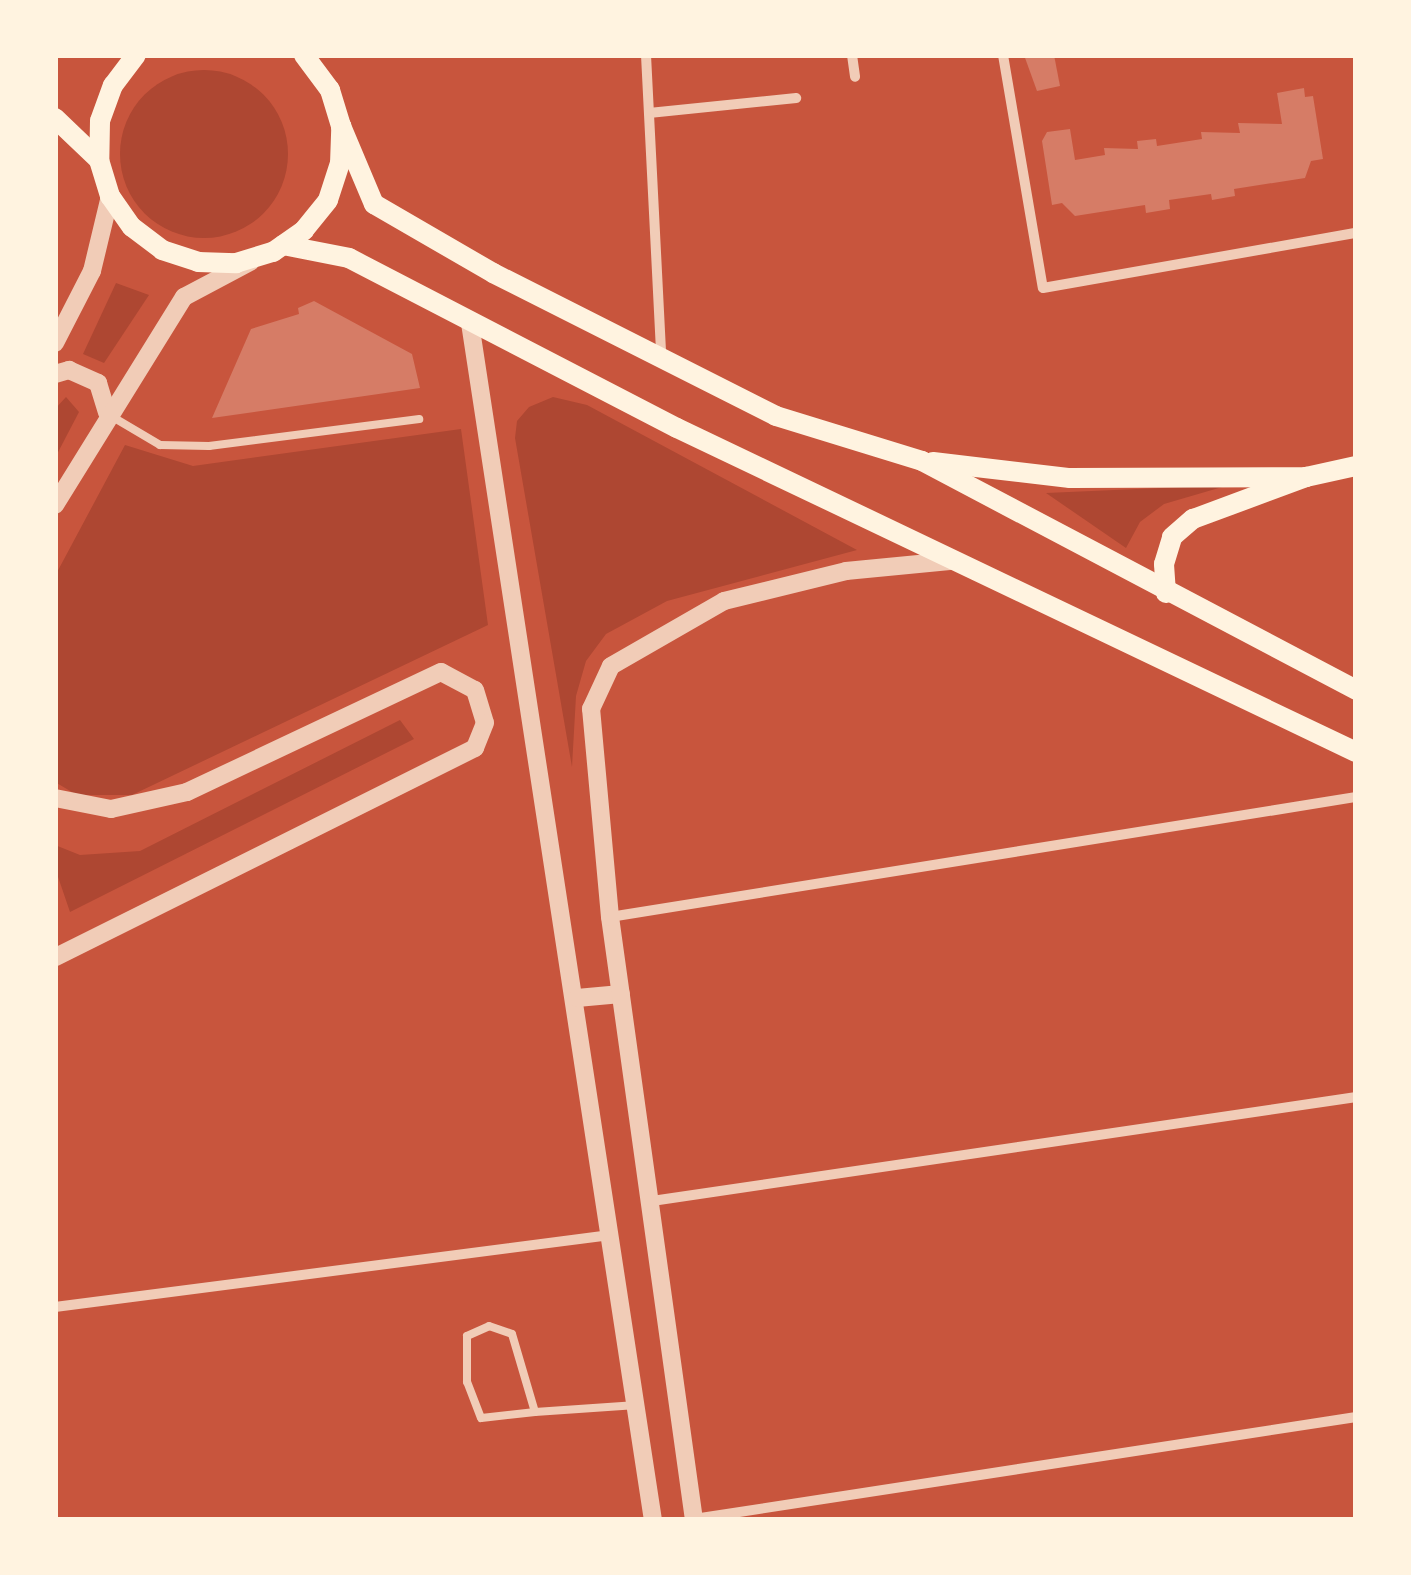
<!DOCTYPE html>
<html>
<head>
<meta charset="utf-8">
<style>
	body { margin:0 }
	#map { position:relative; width:1411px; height:1575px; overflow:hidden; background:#c8553d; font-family:"DM Sans",sans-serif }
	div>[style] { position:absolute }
	.green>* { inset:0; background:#ae4732 }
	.round { border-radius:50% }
	.building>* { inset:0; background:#d67c66 }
	.service>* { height:8px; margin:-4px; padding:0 4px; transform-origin:4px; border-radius:4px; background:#f1ccb7 }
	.minor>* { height:10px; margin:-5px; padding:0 5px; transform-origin:5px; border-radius:5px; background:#f1ccb7 }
	.tertiary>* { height:18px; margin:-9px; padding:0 9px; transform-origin:9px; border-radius:9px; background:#f1ccb7 }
	.secondary>* { height:20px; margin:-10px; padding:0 10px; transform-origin:10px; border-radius:10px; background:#fff3e0 }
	span { translate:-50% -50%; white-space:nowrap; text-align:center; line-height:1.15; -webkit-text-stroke:8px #fff3e0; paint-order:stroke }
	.frame { position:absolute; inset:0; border:58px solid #fff3e0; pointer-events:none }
</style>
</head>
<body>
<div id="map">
	<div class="green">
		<i class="round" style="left:120px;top:70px;width:168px;height:168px"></i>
		<i style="clip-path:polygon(116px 283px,149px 295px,104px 363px,83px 354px)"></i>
		<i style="clip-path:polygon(66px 397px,79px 412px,55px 458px,55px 409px)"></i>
		<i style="clip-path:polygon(553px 397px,587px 405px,857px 550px,667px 601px,606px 634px,586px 661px,576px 696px,572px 767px,515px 438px,517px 421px,529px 407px)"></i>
		<i style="clip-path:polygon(461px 429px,488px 625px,132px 795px,77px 795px,55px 782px,55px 576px,125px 445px,193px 466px)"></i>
		<i style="clip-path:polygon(1229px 485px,1164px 504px,1140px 522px,1126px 548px,1046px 493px)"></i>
		<i style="clip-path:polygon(400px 720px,414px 739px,70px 912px,55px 868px,55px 845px,80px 855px,140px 851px)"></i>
	</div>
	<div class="building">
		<i style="clip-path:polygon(1024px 55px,1054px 55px,1060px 86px,1037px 91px)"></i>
		<i style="clip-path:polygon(1304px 88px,1305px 97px,1313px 96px,1323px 159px,1311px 161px,1305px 178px,1234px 189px,1235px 196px,1212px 200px,1211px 194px,1169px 200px,1170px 209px,1146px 213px,1145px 205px,1075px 216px,1062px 203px,1052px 205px,1042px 141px,1047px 132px,1070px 129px,1075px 160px,1105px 155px,1104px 148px,1138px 149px,1137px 141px,1156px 139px,1157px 146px,1202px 139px,1201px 132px,1240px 133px,1238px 123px,1282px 124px,1277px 93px)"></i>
		<i style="clip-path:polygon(314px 301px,412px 354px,420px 388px,212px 418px,251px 329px,299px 314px,298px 308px)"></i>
	</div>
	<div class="service">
		<i style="left:111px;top:416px;width:57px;rotate:30.6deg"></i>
		<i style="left:160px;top:445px;width:49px;rotate:1.2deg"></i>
		<i style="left:209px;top:446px;width:212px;rotate:-7.3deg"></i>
		<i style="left:535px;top:1412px;width:54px;rotate:173.7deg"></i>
		<i style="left:481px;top:1418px;width:39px;rotate:-111deg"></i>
		<i style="left:467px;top:1382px;width:46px;rotate:-90deg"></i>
		<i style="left:467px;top:1336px;width:24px;rotate:-24deg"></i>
		<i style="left:489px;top:1326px;width:24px;rotate:19deg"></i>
		<i style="left:512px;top:1334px;width:81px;rotate:73.6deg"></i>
		<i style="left:535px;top:1412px;width:102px;rotate:-3.9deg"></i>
	</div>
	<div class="minor">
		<i style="left:646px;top:55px;width:300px;rotate:87.1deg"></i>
		<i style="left:852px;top:55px;width:22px;rotate:82deg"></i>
		<i style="left:1003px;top:55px;width:236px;rotate:80.3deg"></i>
		<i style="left:1043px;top:288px;width:318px;rotate:-10deg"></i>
		<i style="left:649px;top:113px;width:148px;rotate:-5.8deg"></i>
		<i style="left:610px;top:917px;width:756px;rotate:-9.14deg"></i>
		<i style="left:652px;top:1201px;width:712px;rotate:-8.4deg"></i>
		<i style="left:55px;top:1307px;width:560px;rotate:-7.39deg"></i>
		<i style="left:694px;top:1519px;width:670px;rotate:-8.76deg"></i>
	</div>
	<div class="tertiary">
		<i style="left:470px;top:323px;width:1211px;rotate:81.31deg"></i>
		<i style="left:55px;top:343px;width:81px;rotate:-62.8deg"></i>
		<i style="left:92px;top:271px;width:77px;rotate:-76.5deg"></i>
		<i style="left:55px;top:374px;width:15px;rotate:-16deg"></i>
		<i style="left:69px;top:370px;width:32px;rotate:24deg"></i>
		<i style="left:98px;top:383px;width:31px;rotate:73deg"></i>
		<i style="left:55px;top:505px;width:245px;rotate:-58.2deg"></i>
		<i style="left:184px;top:297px;width:75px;rotate:-27.9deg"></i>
		<i style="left:55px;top:798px;width:57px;rotate:11.1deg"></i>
		<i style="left:111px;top:809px;width:78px;rotate:-12.6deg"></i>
		<i style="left:187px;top:792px;width:281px;rotate:-25.3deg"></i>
		<i style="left:441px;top:672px;width:38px;rotate:28deg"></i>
		<i style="left:475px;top:690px;width:34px;rotate:73deg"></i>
		<i style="left:485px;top:723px;width:27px;rotate:112deg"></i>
		<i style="left:475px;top:748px;width:469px;rotate:153.5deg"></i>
		<i style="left:577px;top:998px;width:44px;rotate:-5.2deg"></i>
		<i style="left:694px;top:1520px;width:609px;rotate:-97.93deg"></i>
		<i style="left:610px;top:917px;width:209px;rotate:-95.2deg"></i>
		<i style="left:591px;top:709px;width:47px;rotate:-65.1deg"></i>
		<i style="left:611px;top:666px;width:130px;rotate:-29.9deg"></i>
		<i style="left:724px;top:601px;width:126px;rotate:-13.8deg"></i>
		<i style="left:846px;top:571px;width:104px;rotate:-5.5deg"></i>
	</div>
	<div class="secondary">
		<i style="left:136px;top:55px;width:38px;rotate:127deg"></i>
		<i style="left:113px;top:85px;width:38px;rotate:110deg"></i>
		<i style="left:100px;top:121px;width:39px;rotate:91deg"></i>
		<i style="left:99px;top:160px;width:38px;rotate:73deg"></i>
		<i style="left:110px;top:196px;width:38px;rotate:55deg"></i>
		<i style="left:132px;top:227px;width:38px;rotate:37deg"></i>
		<i style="left:162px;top:250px;width:38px;rotate:18deg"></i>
		<i style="left:198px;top:262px;width:38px;rotate:2deg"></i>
		<i style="left:236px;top:263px;width:39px;rotate:-17deg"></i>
		<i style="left:273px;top:252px;width:38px;rotate:-35deg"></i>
		<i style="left:304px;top:230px;width:38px;rotate:-51deg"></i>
		<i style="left:328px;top:200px;width:38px;rotate:-72deg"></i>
		<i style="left:340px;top:164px;width:38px;rotate:-88deg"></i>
		<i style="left:341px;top:126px;width:38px;rotate:-107deg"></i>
		<i style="left:330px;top:90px;width:44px;rotate:-126.6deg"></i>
		<i style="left:55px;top:118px;width:61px;rotate:43.7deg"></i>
		<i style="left:341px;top:126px;width:85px;rotate:67.1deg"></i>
		<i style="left:374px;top:204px;width:138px;rotate:30.1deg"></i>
		<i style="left:493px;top:273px;width:317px;rotate:26.8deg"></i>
		<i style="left:776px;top:416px;width:153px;rotate:17.1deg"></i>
		<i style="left:922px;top:461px;width:491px;rotate:27.8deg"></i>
		<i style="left:283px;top:245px;width:67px;rotate:11.1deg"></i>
		<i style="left:349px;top:258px;width:369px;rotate:27.4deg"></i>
		<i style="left:677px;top:428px;width:752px;rotate:25.51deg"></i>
		<i style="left:933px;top:462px;width:138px;rotate:6.7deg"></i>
		<i style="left:1070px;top:478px;width:236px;rotate:-0.2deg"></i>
		<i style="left:1166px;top:593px;width:29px;rotate:-94deg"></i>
		<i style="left:1164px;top:564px;width:28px;rotate:-73deg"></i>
		<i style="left:1172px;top:537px;width:28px;rotate:-41deg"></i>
		<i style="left:1193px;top:519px;width:121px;rotate:-20.4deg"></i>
		<i style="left:1306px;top:477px;width:51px;rotate:-12.4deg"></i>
	</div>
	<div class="frame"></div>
</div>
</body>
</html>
